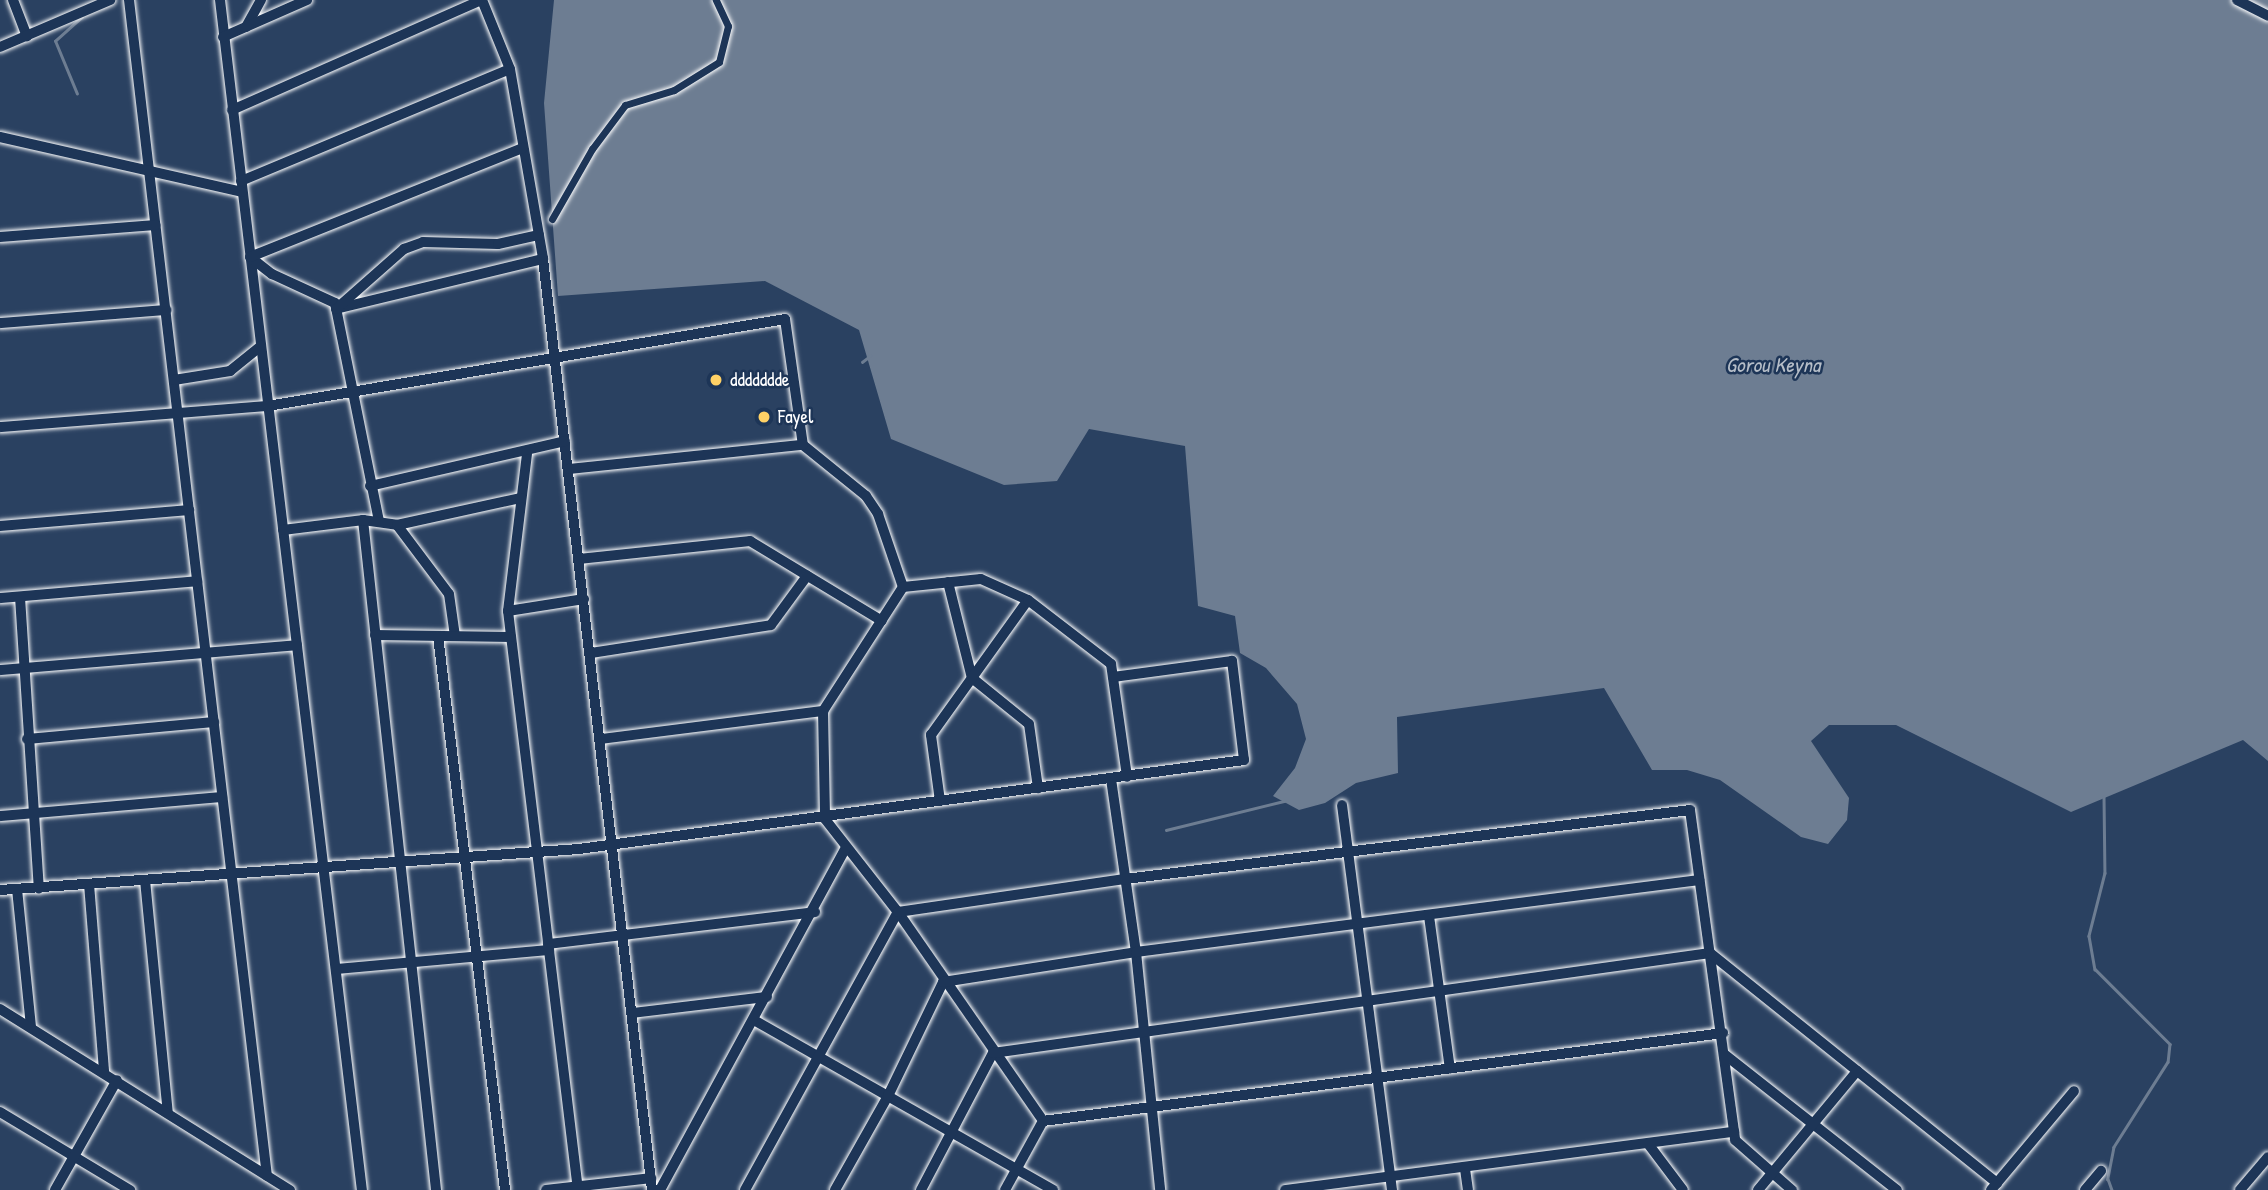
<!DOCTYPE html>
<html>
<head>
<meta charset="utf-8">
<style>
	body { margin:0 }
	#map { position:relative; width:2268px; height:1190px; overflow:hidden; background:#2a4161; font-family:"Patrick Hand",sans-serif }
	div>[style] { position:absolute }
	.water>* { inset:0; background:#6d7d92 }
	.stream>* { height:2.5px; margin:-1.25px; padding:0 1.25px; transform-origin:1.25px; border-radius:1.25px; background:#6d7d92 }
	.roads { filter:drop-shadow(0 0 2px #fff) drop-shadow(0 0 2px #fff) }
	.pedestrian>* { height:7px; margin:-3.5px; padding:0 3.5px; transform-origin:3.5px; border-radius:3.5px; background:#1d3557 }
	.minor>* { height:10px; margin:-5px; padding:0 5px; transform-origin:5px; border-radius:5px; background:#1d3557 }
	.dots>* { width:19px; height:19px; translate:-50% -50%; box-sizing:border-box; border:4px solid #1d3557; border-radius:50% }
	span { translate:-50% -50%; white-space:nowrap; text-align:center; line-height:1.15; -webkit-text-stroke:5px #1d3557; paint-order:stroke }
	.poi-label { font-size:19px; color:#fff }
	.left { translate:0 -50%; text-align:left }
	.water-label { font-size:21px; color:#b6bec8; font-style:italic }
</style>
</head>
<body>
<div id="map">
	<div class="water">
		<i style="clip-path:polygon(554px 0,2268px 0,2268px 761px,2243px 740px,2071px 812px,1896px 725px,1829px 725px,1811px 741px,1849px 798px,1847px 820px,1828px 844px,1801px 837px,1720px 780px,1687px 770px,1652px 770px,1604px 688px,1397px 717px,1398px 773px,1356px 783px,1325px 803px,1299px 810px,1273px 796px,1295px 768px,1306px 739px,1297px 704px,1266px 668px,1240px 653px,1235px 616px,1198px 606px,1185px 446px,1089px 429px,1057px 481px,1004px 485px,891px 439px,859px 330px,765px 281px,558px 296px,544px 103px)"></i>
	</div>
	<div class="stream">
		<i style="left:77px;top:94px;width:57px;rotate:-112.5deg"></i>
		<i style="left:55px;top:41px;width:36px;rotate:-42deg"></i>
		<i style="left:862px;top:362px;width:10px;rotate:-37deg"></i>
		<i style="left:2104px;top:796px;width:77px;rotate:89.3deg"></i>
		<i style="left:2105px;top:873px;width:65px;rotate:104.3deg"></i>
		<i style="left:2089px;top:936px;width:34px;rotate:80deg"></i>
		<i style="left:2095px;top:969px;width:106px;rotate:45deg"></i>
		<i style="left:2170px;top:1044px;width:18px;rotate:96deg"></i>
		<i style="left:2168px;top:1062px;width:101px;rotate:122.4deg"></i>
		<i style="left:2114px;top:1147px;width:33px;rotate:101deg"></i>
		<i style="left:2108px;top:1179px;width:12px;rotate:70deg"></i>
		<i style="left:1166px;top:830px;width:122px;rotate:-13.8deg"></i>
	</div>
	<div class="roads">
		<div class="pedestrian">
			<i style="left:552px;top:219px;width:81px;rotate:-60.3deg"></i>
			<i style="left:592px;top:149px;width:55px;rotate:-53.1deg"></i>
			<i style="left:625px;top:105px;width:51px;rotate:-17deg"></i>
			<i style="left:674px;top:90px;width:53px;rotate:-31.9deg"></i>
			<i style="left:719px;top:62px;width:37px;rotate:-76deg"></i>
			<i style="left:728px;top:26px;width:29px;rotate:-115deg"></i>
		</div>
		<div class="minor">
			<i style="left:13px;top:0;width:39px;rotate:69deg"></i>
			<i style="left:129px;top:0;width:1184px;rotate:83.31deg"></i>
			<i style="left:220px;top:0;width:1198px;rotate:83.2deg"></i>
			<i style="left:482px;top:0;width:74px;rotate:67.9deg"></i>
			<i style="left:510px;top:69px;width:193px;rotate:80.1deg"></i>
			<i style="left:543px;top:259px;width:937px;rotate:83.32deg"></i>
			<i style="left:2237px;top:0;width:35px;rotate:27deg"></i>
			<i style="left:246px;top:27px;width:31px;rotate:-61deg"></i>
			<i style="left:223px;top:37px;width:92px;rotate:-23.8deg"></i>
			<i style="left:0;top:47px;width:120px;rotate:-23.1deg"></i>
			<i style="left:232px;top:110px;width:272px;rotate:-23.8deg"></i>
			<i style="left:0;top:137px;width:248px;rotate:12.8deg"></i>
			<i style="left:241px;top:181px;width:291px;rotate:-22.6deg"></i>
			<i style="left:0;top:237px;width:156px;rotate:-4.4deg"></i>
			<i style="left:250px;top:257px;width:28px;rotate:38deg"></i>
			<i style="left:272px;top:274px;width:69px;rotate:24.7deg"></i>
			<i style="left:335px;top:303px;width:222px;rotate:78.6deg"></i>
			<i style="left:250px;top:257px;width:294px;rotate:-21.8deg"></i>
			<i style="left:340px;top:308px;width:209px;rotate:-13.6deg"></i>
			<i style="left:336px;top:309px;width:91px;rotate:-41.4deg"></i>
			<i style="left:404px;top:249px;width:20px;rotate:-20deg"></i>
			<i style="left:423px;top:242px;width:75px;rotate:1.5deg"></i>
			<i style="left:498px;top:244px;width:42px;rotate:-12.4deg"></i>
			<i style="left:0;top:323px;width:167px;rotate:-4.5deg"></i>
			<i style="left:174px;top:380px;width:57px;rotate:-9.1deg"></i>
			<i style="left:230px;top:371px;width:40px;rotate:-39deg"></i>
			<i style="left:0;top:427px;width:269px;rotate:-4.5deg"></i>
			<i style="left:268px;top:406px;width:524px;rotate:-9.55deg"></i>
			<i style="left:785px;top:319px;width:127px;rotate:81.9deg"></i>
			<i style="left:803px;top:445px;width:81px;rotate:39deg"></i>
			<i style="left:866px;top:496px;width:22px;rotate:56deg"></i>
			<i style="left:878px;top:514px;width:77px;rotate:71.1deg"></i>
			<i style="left:527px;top:454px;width:158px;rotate:96.9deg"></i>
			<i style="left:508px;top:611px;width:583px;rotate:83.11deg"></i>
			<i style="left:569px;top:469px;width:235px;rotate:-5.9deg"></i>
			<i style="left:370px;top:486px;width:200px;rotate:-13deg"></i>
			<i style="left:363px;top:520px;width:674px;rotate:83.78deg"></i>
			<i style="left:397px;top:525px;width:86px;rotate:53deg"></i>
			<i style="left:449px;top:594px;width:42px;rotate:81.9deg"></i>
			<i style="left:0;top:526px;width:190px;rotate:-4.8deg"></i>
			<i style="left:283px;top:530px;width:81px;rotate:-7.1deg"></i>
			<i style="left:363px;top:520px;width:34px;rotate:8deg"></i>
			<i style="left:397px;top:525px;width:127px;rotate:-12.3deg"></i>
			<i style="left:579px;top:559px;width:172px;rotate:-6deg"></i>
			<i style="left:750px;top:541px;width:154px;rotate:31.2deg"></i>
			<i style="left:948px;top:582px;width:99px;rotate:76deg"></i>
			<i style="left:972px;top:678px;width:73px;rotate:38.9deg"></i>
			<i style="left:1029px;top:724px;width:65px;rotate:82deg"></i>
			<i style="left:903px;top:587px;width:148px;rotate:122.8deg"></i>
			<i style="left:823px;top:711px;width:108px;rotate:88.9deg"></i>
			<i style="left:825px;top:819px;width:118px;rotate:51.9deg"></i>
			<i style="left:898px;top:912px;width:254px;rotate:55.2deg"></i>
			<i style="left:903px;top:587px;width:78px;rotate:-5.9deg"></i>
			<i style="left:981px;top:579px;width:51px;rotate:24.1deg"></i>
			<i style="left:20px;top:597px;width:292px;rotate:86.3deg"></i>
			<i style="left:0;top:598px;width:198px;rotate:-4.9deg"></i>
			<i style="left:508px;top:611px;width:77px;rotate:-9deg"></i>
			<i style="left:375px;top:635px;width:136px;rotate:0.8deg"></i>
			<i style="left:438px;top:636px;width:558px;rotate:83.1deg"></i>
			<i style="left:591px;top:653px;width:182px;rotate:-8.8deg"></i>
			<i style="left:771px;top:625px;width:61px;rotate:-53.7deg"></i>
			<i style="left:0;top:670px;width:298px;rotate:-4.8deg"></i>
			<i style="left:27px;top:739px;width:188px;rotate:-5.2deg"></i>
			<i style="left:601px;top:739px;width:224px;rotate:-7.2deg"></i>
			<i style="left:1111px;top:779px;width:175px;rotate:81.8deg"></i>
			<i style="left:1136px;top:952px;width:239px;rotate:84.2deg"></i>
			<i style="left:940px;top:801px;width:67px;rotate:-97.8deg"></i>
			<i style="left:931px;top:735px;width:166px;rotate:-54.3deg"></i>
			<i style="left:1028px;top:600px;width:105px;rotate:37.6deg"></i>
			<i style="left:1111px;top:664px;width:114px;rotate:81.9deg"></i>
			<i style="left:1342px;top:805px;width:388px;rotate:82.6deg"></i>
			<i style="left:0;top:816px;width:223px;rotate:-4.9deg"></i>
			<i style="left:145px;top:880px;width:234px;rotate:84.4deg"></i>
			<i style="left:89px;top:884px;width:188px;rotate:85.4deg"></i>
			<i style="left:17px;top:889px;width:139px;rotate:84.2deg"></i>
			<i style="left:0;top:890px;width:580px;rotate:-4.05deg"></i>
			<i style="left:579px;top:849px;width:671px;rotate:-7.62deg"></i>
			<i style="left:1244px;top:760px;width:100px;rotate:-96.9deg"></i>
			<i style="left:1232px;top:661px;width:120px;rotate:172.3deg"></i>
			<i style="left:1429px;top:916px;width:154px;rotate:82.2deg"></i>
			<i style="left:548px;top:944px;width:269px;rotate:-6.8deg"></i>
			<i style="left:336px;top:969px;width:214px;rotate:-5.1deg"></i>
			<i style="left:0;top:1009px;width:342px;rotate:32deg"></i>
			<i style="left:632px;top:1013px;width:136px;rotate:-6.8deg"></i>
			<i style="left:754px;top:1020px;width:344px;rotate:29.6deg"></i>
			<i style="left:1724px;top:1054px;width:220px;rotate:38.2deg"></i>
			<i style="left:0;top:1112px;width:152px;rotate:31deg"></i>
			<i style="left:1043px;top:1121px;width:686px;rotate:-7.37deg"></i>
			<i style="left:1649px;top:1145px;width:56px;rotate:52.9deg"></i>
			<i style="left:1465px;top:1169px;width:21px;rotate:82deg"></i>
			<i style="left:55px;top:1190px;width:126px;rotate:-60.6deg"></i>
			<i style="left:546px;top:1190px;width:106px;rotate:-6.5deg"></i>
			<i style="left:660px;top:1190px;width:389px;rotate:-61.5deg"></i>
			<i style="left:745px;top:1190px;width:317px;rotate:-61.2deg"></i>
			<i style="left:898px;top:912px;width:229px;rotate:-8.3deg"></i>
			<i style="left:1125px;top:879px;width:569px;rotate:-6.96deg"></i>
			<i style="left:1690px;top:810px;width:333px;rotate:82.2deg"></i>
			<i style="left:1735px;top:1140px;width:76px;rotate:41.3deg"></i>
			<i style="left:835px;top:1190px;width:108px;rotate:-60.6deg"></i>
			<i style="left:888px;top:1096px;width:127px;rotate:-64.2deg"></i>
			<i style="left:943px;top:982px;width:195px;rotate:-8.8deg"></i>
			<i style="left:1136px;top:952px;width:568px;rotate:-7.29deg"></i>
			<i style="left:921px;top:1190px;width:155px;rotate:-62.3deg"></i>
			<i style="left:993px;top:1053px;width:724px;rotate:-7.94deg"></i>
			<i style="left:1710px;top:953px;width:368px;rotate:38.7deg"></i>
			<i style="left:1005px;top:1190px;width:79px;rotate:-61.2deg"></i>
			<i style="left:1285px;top:1190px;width:453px;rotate:-7.4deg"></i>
			<i style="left:1758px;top:1190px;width:155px;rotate:-50.2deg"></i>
			<i style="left:1991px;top:1190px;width:129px;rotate:-50deg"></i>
			<i style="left:2085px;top:1190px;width:25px;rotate:-50deg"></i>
			<i style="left:2240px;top:1190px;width:43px;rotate:-49.7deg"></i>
		</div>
	</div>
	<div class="dots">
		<i style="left:716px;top:380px;background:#ffd166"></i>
		<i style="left:764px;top:417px;background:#ffd166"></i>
	</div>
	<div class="poi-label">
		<span class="left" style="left:730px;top:380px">ddddddde</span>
		<span class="left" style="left:778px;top:417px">Fayel</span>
	</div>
	<div class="water-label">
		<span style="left:1773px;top:365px">Gorou Keyna</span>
	</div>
</div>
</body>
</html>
